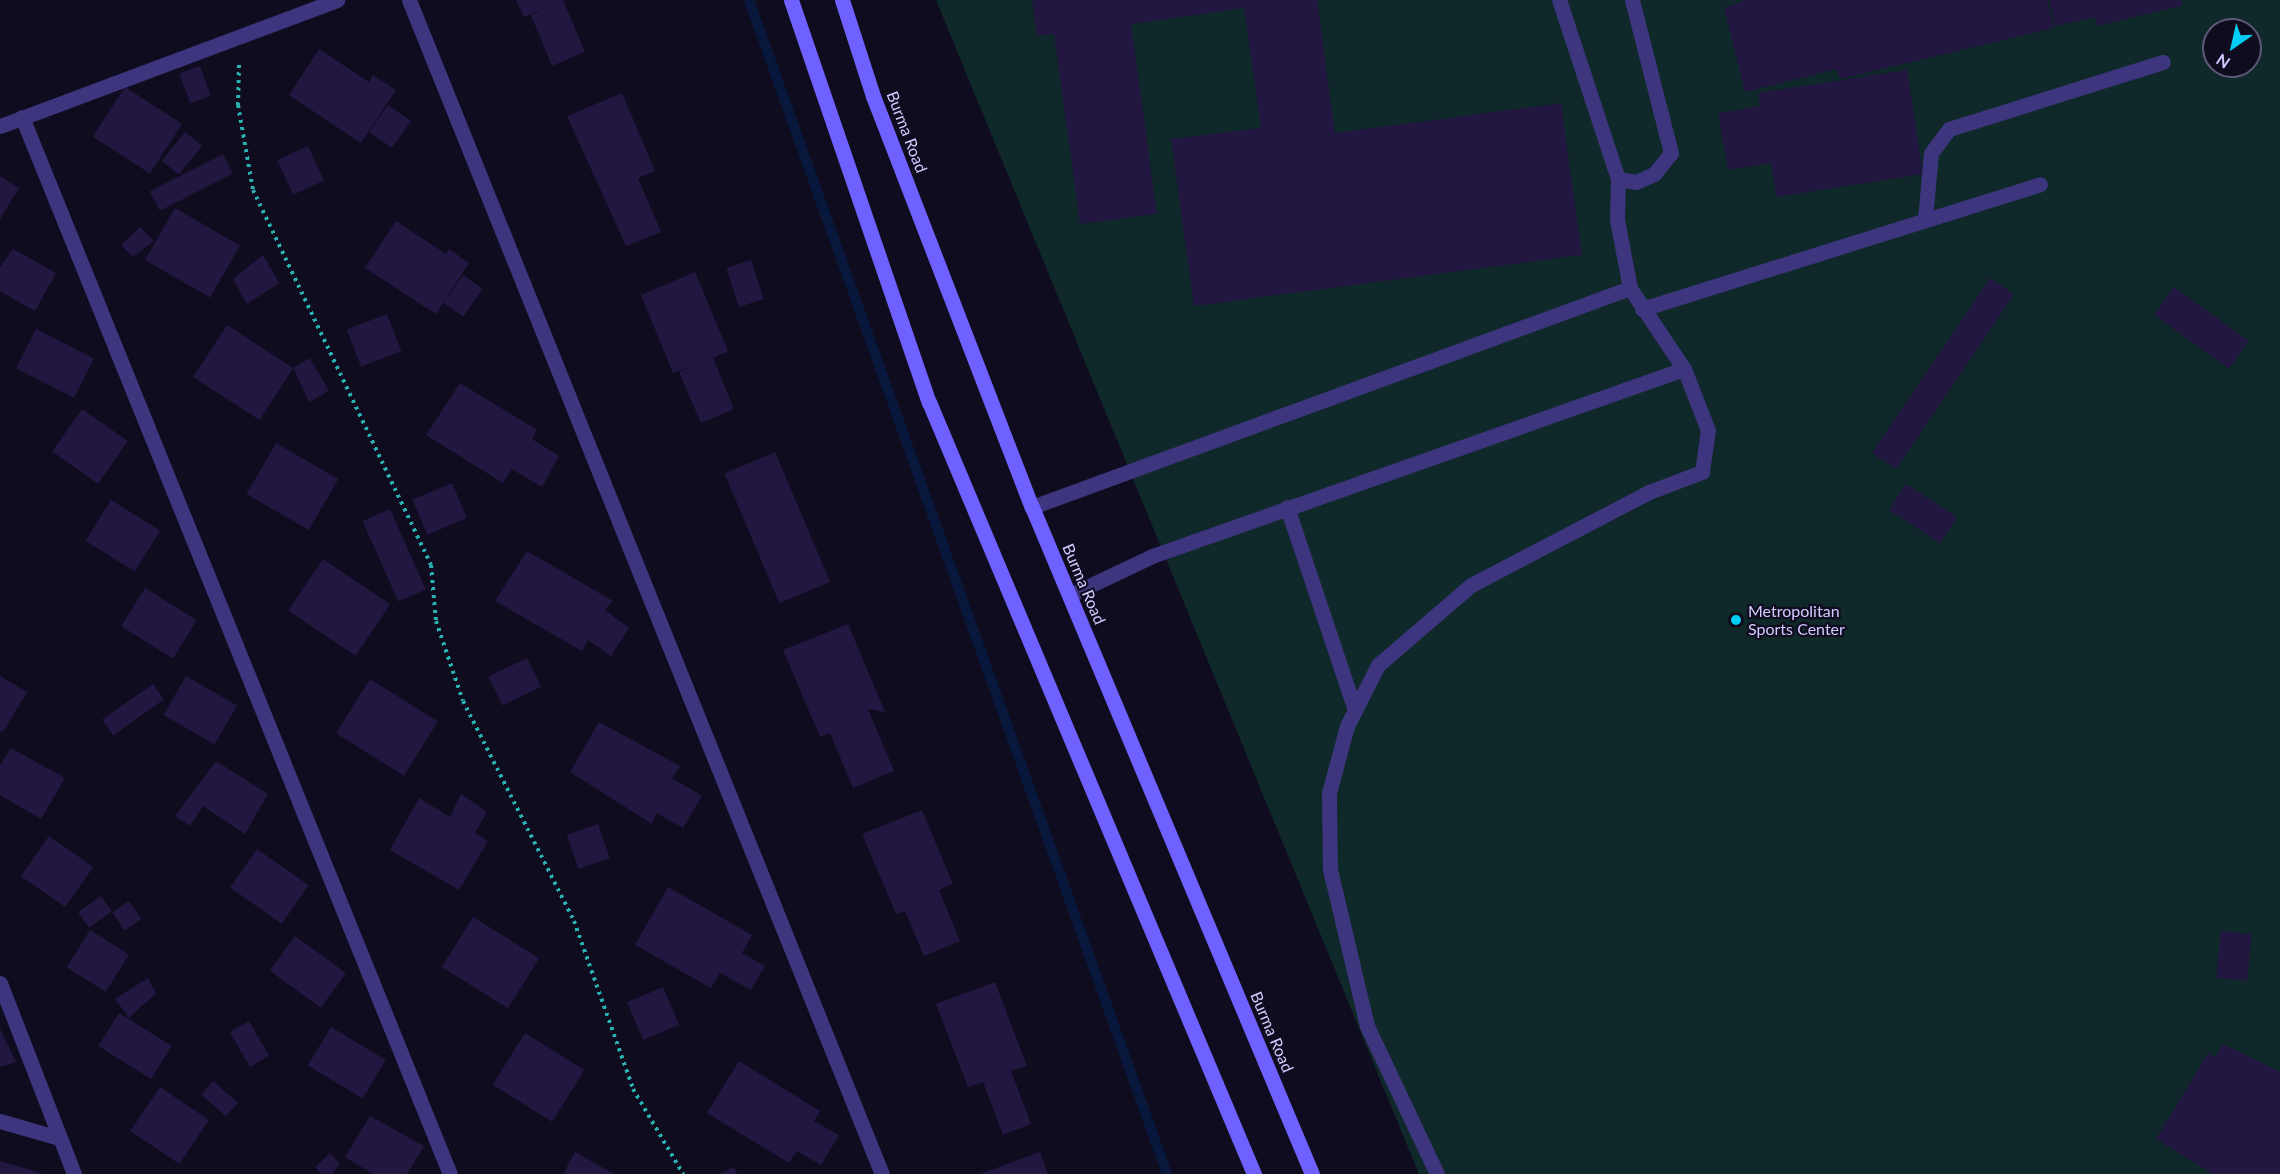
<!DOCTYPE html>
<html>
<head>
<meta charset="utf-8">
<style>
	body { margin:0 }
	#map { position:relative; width:2280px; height:1174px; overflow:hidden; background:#100c1f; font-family:Lato,sans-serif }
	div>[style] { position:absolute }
	.green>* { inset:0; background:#0f2829 }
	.stream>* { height:10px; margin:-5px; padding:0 5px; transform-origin:5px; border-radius:5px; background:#08183c }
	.building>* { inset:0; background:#221740; transform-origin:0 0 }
	.path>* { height:4px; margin-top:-2px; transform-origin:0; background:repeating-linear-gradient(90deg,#2ab2b2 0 3px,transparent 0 7.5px) }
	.service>* { height:15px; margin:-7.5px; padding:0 7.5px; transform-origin:7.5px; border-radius:7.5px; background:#3d367f }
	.minor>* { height:15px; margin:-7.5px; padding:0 7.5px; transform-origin:7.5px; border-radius:7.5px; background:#3d367f }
	.secondary>* { height:15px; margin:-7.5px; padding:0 7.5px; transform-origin:7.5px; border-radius:7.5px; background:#6e61ff }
	.dots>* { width:16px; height:16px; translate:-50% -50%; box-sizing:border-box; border:3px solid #100c1f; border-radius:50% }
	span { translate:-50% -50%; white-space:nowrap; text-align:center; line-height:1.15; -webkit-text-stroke:4.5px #100c1f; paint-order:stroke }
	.street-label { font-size:16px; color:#d3caff }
	.poi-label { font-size:16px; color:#d3caff }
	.left { translate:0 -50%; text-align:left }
	.north { position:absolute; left:2202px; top:18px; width:60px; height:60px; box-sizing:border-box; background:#100c1f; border:2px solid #5e5879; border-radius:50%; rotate:214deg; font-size:16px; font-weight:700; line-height:24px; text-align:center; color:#d3caff }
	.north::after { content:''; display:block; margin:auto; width:21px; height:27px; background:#00cef5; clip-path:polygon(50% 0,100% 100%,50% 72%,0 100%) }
</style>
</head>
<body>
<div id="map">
	<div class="green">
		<i style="clip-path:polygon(evenodd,936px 0,2280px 0,2280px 1174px,1419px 1174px,936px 0,2214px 30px,2250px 30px,2250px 66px,2214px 66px,2214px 30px)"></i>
	</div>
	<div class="stream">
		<i style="left:749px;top:0;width:1246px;rotate:70.4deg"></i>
	</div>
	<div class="building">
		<i style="clip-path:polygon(516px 0,563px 0,585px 52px,552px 66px,531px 15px,556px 4px,524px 17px)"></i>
		<i style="clip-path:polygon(1032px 0,1317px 0,1335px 133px,1561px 103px,1582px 255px,1194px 306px,1171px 139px,1261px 128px,1244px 8px,1131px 24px,1157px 214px,1080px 224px,1054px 34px,1037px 36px)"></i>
		<i style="clip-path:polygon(1745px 0,2047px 0,2054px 28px,1840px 79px,1837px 69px,1745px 92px,1724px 8px)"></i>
		<i style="clip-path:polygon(2049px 0,2181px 0,2183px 5px,2097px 26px,2095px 17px,2055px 26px)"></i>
		<i style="clip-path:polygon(319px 49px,369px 82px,373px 75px,396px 90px,361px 143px,289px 95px)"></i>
		<i style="left:200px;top:66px;width:32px;height:22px;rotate:70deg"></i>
		<i style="clip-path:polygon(1907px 70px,1923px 174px,1776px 197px,1771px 163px,1728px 170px,1718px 113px,1760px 106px,1758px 93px)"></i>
		<i style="left:125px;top:87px;width:68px;height:59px;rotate:33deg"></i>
		<i style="clip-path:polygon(622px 93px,655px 171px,638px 178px,661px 232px,626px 246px,567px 116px)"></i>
		<i style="left:388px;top:105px;width:28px;height:33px;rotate:35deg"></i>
		<i style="left:185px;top:132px;width:22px;height:37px;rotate:39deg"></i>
		<i style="left:308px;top:146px;width:38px;height:34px;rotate:65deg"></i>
		<i style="left:223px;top:154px;width:22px;height:82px;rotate:63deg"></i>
		<i style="clip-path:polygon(0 176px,19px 188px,0 219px)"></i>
		<i style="left:175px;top:208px;width:75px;height:60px;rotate:30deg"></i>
		<i style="clip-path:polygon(396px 221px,446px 254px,449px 249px,469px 263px,436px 314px,365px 268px)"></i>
		<i style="clip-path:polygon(140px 227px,154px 241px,133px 257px,121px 245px)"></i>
		<i style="clip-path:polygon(13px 249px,56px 273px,35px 311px,0 291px,0 267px)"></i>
		<i style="clip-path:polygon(263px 255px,279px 283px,247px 304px,233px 279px)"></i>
		<i style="left:751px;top:260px;width:41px;height:26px;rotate:72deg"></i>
		<i style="clip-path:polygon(695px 272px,728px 351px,713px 358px,734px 409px,701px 423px,679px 372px,695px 365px,673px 373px,641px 295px)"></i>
		<i style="left:463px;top:275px;width:24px;height:34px;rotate:35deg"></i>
		<i style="left:1990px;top:278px;width:29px;height:211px;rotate:34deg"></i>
		<i style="left:2174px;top:287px;width:92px;height:34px;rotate:36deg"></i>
		<i style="left:387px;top:314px;width:40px;height:43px;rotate:69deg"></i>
		<i style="left:227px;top:325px;width:79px;height:62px;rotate:33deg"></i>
		<i style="left:36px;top:329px;width:65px;height:44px;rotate:27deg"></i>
		<i style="clip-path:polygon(310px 358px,329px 391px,309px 402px,293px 368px)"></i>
		<i style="clip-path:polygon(460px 383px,537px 430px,532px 439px,559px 456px,542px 487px,512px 469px,503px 483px,426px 435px)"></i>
		<i style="left:82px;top:409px;width:56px;height:52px;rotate:35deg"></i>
		<i style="left:276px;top:443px;width:72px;height:59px;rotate:30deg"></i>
		<i style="left:775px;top:452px;width:141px;height:55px;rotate:67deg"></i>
		<i style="left:452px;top:483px;width:38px;height:43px;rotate:67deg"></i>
		<i style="left:1906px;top:484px;width:61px;height:31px;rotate:33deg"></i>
		<i style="left:111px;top:500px;width:58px;height:48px;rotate:32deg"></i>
		<i style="left:390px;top:509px;width:88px;height:30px;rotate:66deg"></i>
		<i style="clip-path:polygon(527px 551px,613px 601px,605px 610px,629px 628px,611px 656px,588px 640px,582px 651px,495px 601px)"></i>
		<i style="left:323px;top:559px;width:81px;height:62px;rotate:34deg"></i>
		<i style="left:145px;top:588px;width:61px;height:45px;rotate:32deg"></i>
		<i style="clip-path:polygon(848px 624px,885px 712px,868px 709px,894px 771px,853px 788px,830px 733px,820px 737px,783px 650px)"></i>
		<i style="left:527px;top:658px;width:32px;height:43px;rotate:64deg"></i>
		<i style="clip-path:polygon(0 676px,27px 692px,3px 732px,0 731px)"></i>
		<i style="left:186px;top:676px;width:59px;height:45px;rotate:30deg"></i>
		<i style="left:370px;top:679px;width:80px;height:64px;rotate:32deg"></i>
		<i style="left:153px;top:684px;width:19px;height:62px;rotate:55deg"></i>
		<i style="clip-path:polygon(599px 722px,680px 766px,672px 778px,702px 796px,683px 828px,656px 813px,652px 824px,570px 772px)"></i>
		<i style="clip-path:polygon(11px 748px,65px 778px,41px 819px,0 795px,0 765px)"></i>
		<i style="clip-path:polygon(216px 761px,268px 794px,245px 834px,203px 806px,190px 826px,175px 816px)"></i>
		<i style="clip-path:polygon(461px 794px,487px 812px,475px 833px,488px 841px,459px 890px,390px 850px,419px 798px,450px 817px)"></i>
		<i style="clip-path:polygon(922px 810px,953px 884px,939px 890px,960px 941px,924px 956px,905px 911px,896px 914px,862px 834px)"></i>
		<i style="left:598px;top:824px;width:36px;height:33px;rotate:71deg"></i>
		<i style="left:49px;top:836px;width:54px;height:49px;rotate:35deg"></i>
		<i style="left:257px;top:849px;width:63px;height:47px;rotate:35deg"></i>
		<i style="clip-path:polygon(668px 887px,752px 935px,742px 953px,765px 966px,751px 990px,720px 973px,711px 988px,635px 945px)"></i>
		<i style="left:101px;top:896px;width:19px;height:28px;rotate:55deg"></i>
		<i style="left:129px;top:901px;width:22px;height:20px;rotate:56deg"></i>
		<i style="left:473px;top:917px;width:78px;height:59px;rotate:32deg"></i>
		<i style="left:90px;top:930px;width:46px;height:44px;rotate:32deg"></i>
		<i style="left:2221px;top:931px;width:31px;height:47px;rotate:6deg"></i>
		<i style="left:295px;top:936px;width:63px;height:43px;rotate:36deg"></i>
		<i style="clip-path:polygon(148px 978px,156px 993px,129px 1018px,115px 999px)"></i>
		<i style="clip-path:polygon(995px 982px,1027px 1066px,1011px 1071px,1031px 1124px,1003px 1135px,983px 1082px,968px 1087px,936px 1004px)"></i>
		<i style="left:663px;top:987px;width:41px;height:39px;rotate:67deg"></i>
		<i style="left:119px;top:1013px;width:62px;height:39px;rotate:32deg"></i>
		<i style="left:249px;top:1021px;width:40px;height:22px;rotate:60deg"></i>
		<i style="left:331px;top:1027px;width:64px;height:45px;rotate:31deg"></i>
		<i style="clip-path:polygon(0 1029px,16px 1062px,0 1067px)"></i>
		<i style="left:525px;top:1033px;width:70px;height:61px;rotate:32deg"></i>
		<i style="clip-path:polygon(2223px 1044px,2280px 1072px,2280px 1174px,2213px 1174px,2156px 1139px,2208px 1053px,2215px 1057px)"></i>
		<i style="clip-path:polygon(739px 1061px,820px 1111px,814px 1121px,839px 1135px,821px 1165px,797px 1151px,789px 1163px,707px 1113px)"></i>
		<i style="left:213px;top:1081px;width:33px;height:18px;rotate:41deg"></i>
		<i style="left:160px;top:1087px;width:59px;height:53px;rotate:34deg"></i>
		<i style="clip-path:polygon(370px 1116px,424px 1146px,407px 1174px,373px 1174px,345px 1157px)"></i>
		<i style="clip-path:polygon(575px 1152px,614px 1174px,563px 1174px)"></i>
		<i style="clip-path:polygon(1040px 1152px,1048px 1174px,980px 1174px)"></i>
		<i style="clip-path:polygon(330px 1153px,340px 1164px,332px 1174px,322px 1174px,315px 1167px)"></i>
		<i style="clip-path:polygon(0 1161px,41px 1173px,41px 1174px,0 1174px)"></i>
		<i style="clip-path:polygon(734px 1167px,737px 1174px,719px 1174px)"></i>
	</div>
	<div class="path">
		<i style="left:239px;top:65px;width:40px;rotate:91.4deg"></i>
		<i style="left:238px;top:105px;width:86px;rotate:80deg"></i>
		<i style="left:253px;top:190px;width:415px;rotate:64.6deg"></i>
		<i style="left:431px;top:565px;width:56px;rotate:84.9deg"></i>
		<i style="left:436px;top:621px;width:84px;rotate:71.4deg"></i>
		<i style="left:463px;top:701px;width:246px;rotate:63.2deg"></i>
		<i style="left:574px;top:921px;width:178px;rotate:70.6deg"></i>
		<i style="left:633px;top:1089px;width:99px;rotate:59.5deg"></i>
	</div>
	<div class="service">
		<i style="left:1618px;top:179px;width:18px;rotate:9deg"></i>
		<i style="left:1636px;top:182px;width:20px;rotate:-24deg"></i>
		<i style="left:1654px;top:174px;width:27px;rotate:-51deg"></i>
		<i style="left:1671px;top:153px;width:158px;rotate:-104.3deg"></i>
		<i style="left:1925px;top:219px;width:66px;rotate:-84.8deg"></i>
		<i style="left:1931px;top:153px;width:30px;rotate:-53deg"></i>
		<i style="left:1949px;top:129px;width:224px;rotate:-17.4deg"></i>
		<i style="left:1642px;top:309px;width:417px;rotate:-17.4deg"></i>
		<i style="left:1032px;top:507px;width:637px;rotate:-20.11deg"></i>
		<i style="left:1630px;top:288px;width:69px;rotate:-100.8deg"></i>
		<i style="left:1617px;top:220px;width:41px;rotate:-88.6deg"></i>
		<i style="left:1618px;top:179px;width:188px;rotate:-108.2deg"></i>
		<i style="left:1287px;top:507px;width:214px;rotate:71.5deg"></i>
		<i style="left:1070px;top:595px;width:91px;rotate:-25.4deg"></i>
		<i style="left:1152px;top:556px;width:564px;rotate:-19.37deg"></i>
		<i style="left:1437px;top:1174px;width:164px;rotate:-115.3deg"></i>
		<i style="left:1367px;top:1026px;width:161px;rotate:-103.3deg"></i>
		<i style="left:1330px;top:869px;width:76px;rotate:-90.8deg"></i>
		<i style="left:1329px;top:793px;width:69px;rotate:-75deg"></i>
		<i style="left:1347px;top:726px;width:68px;rotate:-63.1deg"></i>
		<i style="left:1378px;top:665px;width:123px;rotate:-40.7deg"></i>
		<i style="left:1471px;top:585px;width:201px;rotate:-27.6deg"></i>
		<i style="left:1649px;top:492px;width:57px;rotate:-20.7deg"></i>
		<i style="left:1702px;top:472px;width:42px;rotate:-81.9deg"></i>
		<i style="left:1708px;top:430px;width:66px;rotate:-111.5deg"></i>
		<i style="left:1684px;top:369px;width:97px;rotate:-123.7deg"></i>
	</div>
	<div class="minor">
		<i style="left:409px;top:0;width:1266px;rotate:68.06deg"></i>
		<i style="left:22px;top:117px;width:1140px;rotate:67.96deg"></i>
		<i style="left:0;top:126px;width:360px;rotate:-20.5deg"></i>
		<i style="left:0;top:983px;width:205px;rotate:68.8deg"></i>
		<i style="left:0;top:1121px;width:61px;rotate:16.1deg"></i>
	</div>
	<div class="secondary">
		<i style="left:791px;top:0;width:425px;rotate:71.1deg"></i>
		<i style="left:929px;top:402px;width:838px;rotate:67.17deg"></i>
		<i style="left:842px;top:0;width:101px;rotate:72.1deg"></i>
		<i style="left:873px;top:96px;width:441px;rotate:68.9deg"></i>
		<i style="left:1032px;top:507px;width:723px;rotate:67.23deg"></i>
	</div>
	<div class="dots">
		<i style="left:1736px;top:620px;background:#00cef5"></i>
	</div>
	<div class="street-label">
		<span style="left:907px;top:132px;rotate:69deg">Burma Road</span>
		<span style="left:1084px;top:584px;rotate:67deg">Burma Road</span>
		<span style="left:1272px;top:1032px;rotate:67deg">Burma Road</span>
	</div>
	<div class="poi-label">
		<span class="left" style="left:1748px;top:620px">Metropolitan<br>Sports Center</span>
	</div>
	<div class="north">N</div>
</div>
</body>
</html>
